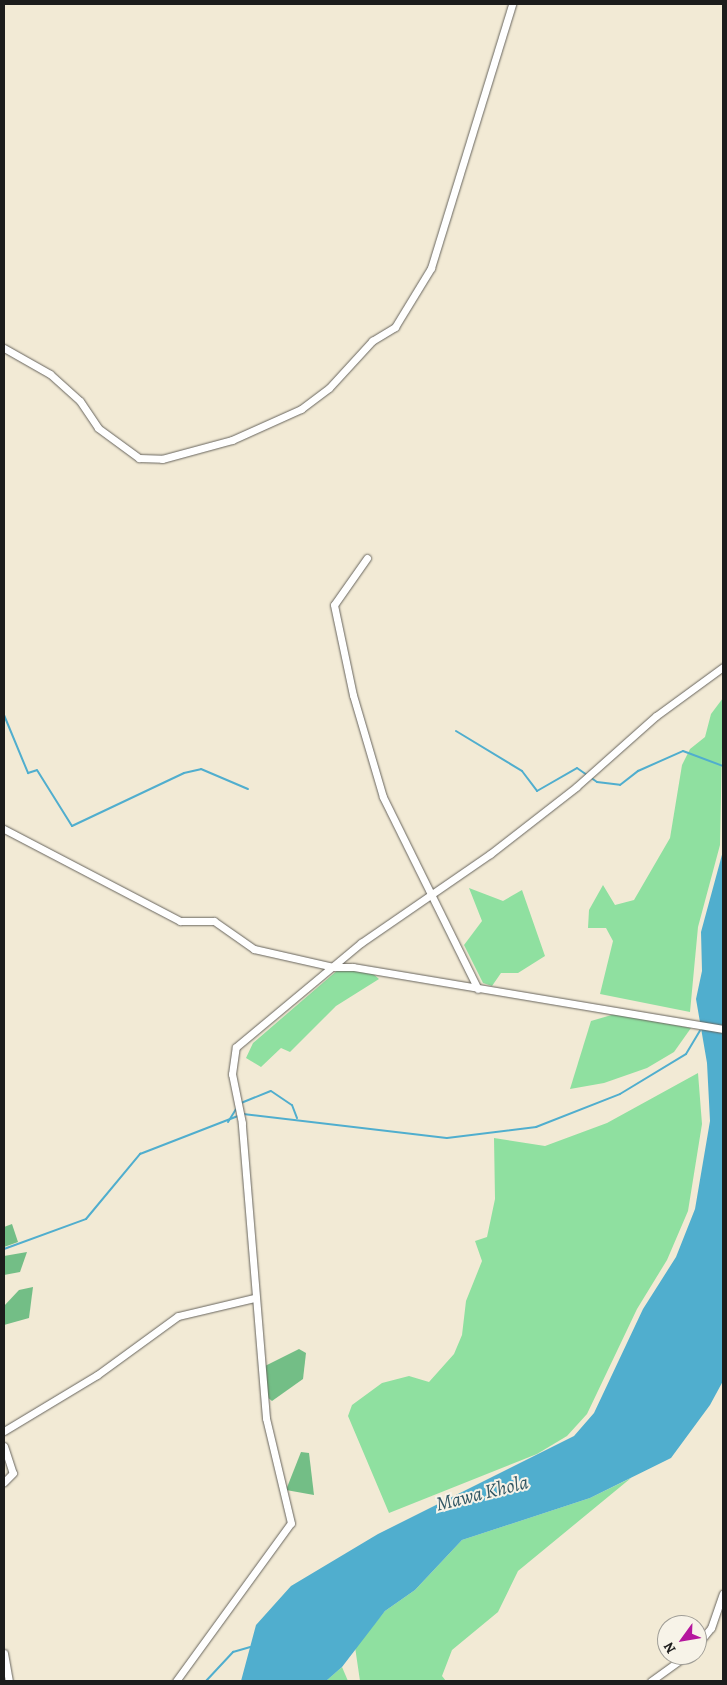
<!DOCTYPE html>
<html>
<head>
<meta charset="utf-8">
<style>
	body { margin:0 }
	#map { position:relative; width:727px; height:1685px; overflow:hidden; background:#f2ead5; font-family:Alegreya,serif }
	div>[style] { position:absolute }
	.green>* { inset:0; background:#8fe0a0 }
	.forest>* { inset:0; background:#73be86 }
	.water>* { inset:0; background:#50aece }
	.stream>* { height:2px; margin:-1px; padding:0 1px; transform-origin:1px; border-radius:1px; background:#50aece }
	.roads { filter:drop-shadow(0 0 1px #67645d) drop-shadow(0 0 1px #67645d) }
	.street>* { height:7px; margin:-3.5px; padding:0 3.5px; transform-origin:3.5px; border-radius:3.5px; background:#fff }
	span { translate:-50% -50%; white-space:nowrap; text-align:center; line-height:1.15; -webkit-text-stroke:4px #f7f3e8; paint-order:stroke }
	.water-label { font-size:20px; color:#315663; font-style:italic }
	.frame { position:absolute; inset:0; border:5px solid #1c1c1c; pointer-events:none }
	.north { position:absolute; left:657px; top:1615px; width:50px; height:50px; box-sizing:border-box; background:#f7f3e8; border:1px solid #9f9d96; border-radius:50%; rotate:238deg; font-size:14px; font-weight:700; line-height:20px; text-align:center; color:#1c1c1c }
	.north::after { content:''; display:block; margin:auto; width:18px; height:22px; background:#b5179e; clip-path:polygon(50% 0,100% 100%,50% 72%,0 100%) }
</style>
</head>
<body>
<div id="map">
	<div class="green">
		<i style="clip-path:polygon(723px 698px,720px 845px,698px 927px,690px 1012px,600px 994px,613px 941px,606px 928px,588px 928px,589px 910px,603px 885px,615px 905px,634px 900px,670px 838px,682px 765px,690px 749px,705px 737px,711px 714px)"></i>
		<i style="clip-path:polygon(469px 888px,503px 901px,522px 890px,545px 956px,518px 973px,501px 973px,492px 986px,483px 983px,464px 945px,482px 921px)"></i>
		<i style="clip-path:polygon(339px 969px,371px 972px,379px 979px,336px 1006px,290px 1052px,281px 1048px,261px 1067px,246px 1058px,253px 1043px)"></i>
		<i style="clip-path:polygon(615px 1014px,691px 1028px,674px 1052px,647px 1068px,604px 1083px,570px 1089px,591px 1021px)"></i>
		<i style="clip-path:polygon(698px 1073px,702px 1124px,688px 1211px,667px 1260px,637px 1309px,587px 1414px,567px 1436px,537px 1454px,389px 1513px,348px 1416px,352px 1405px,382px 1383px,409px 1376px,429px 1382px,454px 1354px,462px 1335px,466px 1301px,482px 1261px,475px 1241px,487px 1237px,495px 1199px,494px 1138px,545px 1146px,607px 1123px)"></i>
		<i style="clip-path:polygon(631px 1478px,518px 1571px,498px 1612px,452px 1650px,442px 1676px,446px 1681px,360px 1681px,355px 1647px,385px 1611px,415px 1590px,462px 1540px,590px 1498px)"></i>
		<i style="clip-path:polygon(342px 1667px,348px 1681px,326px 1681px,327px 1680px)"></i>
	</div>
	<div class="forest">
		<i style="clip-path:polygon(12px 1224px,18px 1242px,4px 1247px,4px 1227px)"></i>
		<i style="clip-path:polygon(27px 1252px,20px 1272px,4px 1275px,4px 1256px)"></i>
		<i style="clip-path:polygon(33px 1287px,29px 1318px,4px 1325px,4px 1306px,19px 1290px)"></i>
		<i style="clip-path:polygon(299px 1349px,306px 1353px,303px 1379px,272px 1401px,267px 1397px,263px 1367px)"></i>
		<i style="clip-path:polygon(301px 1452px,309px 1453px,314px 1495px,286px 1490px)"></i>
	</div>
	<div class="water">
		<i style="clip-path:polygon(723px 851px,723px 1381px,710px 1405px,671px 1458px,590px 1498px,462px 1540px,415px 1590px,385px 1611px,342px 1667px,326px 1681px,241px 1681px,256px 1625px,291px 1586px,378px 1534px,574px 1436px,594px 1413px,643px 1309px,676px 1257px,695px 1209px,710px 1121px,707px 1063px,696px 999px,702px 971px,701px 932px)"></i>
	</div>
	<div class="stream">
		<i style="left:4px;top:715px;width:63px;rotate:67.5deg"></i>
		<i style="left:28px;top:773px;width:9px;rotate:-18deg"></i>
		<i style="left:37px;top:770px;width:66px;rotate:58deg"></i>
		<i style="left:72px;top:826px;width:124px;rotate:-25.3deg"></i>
		<i style="left:184px;top:773px;width:17px;rotate:-13deg"></i>
		<i style="left:201px;top:769px;width:51px;rotate:23.1deg"></i>
		<i style="left:456px;top:731px;width:77px;rotate:31.2deg"></i>
		<i style="left:522px;top:771px;width:25px;rotate:53deg"></i>
		<i style="left:537px;top:791px;width:46px;rotate:-29.9deg"></i>
		<i style="left:577px;top:768px;width:24px;rotate:35deg"></i>
		<i style="left:597px;top:782px;width:23px;rotate:7deg"></i>
		<i style="left:620px;top:785px;width:23px;rotate:-38deg"></i>
		<i style="left:638px;top:771px;width:49px;rotate:-24deg"></i>
		<i style="left:683px;top:751px;width:43px;rotate:20.6deg"></i>
		<i style="left:241px;top:1103px;width:32px;rotate:-22deg"></i>
		<i style="left:271px;top:1091px;width:25px;rotate:34deg"></i>
		<i style="left:292px;top:1105px;width:14px;rotate:69deg"></i>
		<i style="left:243px;top:1114px;width:205px;rotate:6.7deg"></i>
		<i style="left:447px;top:1138px;width:90px;rotate:-7deg"></i>
		<i style="left:536px;top:1127px;width:90px;rotate:-21.4deg"></i>
		<i style="left:620px;top:1094px;width:77px;rotate:-31.2deg"></i>
		<i style="left:686px;top:1054px;width:27px;rotate:-59deg"></i>
		<i style="left:228px;top:1122px;width:15px;rotate:-58deg"></i>
		<i style="left:4px;top:1249px;width:87px;rotate:-20.1deg"></i>
		<i style="left:86px;top:1219px;width:85px;rotate:-50.3deg"></i>
		<i style="left:140px;top:1154px;width:105px;rotate:-21.2deg"></i>
		<i style="left:206px;top:1681px;width:40px;rotate:-47deg"></i>
		<i style="left:233px;top:1652px;width:18px;rotate:-16deg"></i>
	</div>
	<div class="roads">
		<div class="street">
			<i style="left:4px;top:348px;width:53px;rotate:29.5deg"></i>
			<i style="left:50px;top:374px;width:40px;rotate:42deg"></i>
			<i style="left:80px;top:401px;width:32px;rotate:56deg"></i>
			<i style="left:98px;top:428px;width:51px;rotate:36.2deg"></i>
			<i style="left:139px;top:458px;width:23px;rotate:2deg"></i>
			<i style="left:162px;top:459px;width:73px;rotate:-15.2deg"></i>
			<i style="left:232px;top:440px;width:76px;rotate:-24.2deg"></i>
			<i style="left:301px;top:409px;width:35px;rotate:-37deg"></i>
			<i style="left:329px;top:388px;width:64px;rotate:-47.5deg"></i>
			<i style="left:372px;top:341px;width:27px;rotate:-31deg"></i>
			<i style="left:395px;top:327px;width:69px;rotate:-58.6deg"></i>
			<i style="left:431px;top:268px;width:276px;rotate:-72.9deg"></i>
			<i style="left:367px;top:558px;width:57px;rotate:125.1deg"></i>
			<i style="left:334px;top:605px;width:92px;rotate:78.1deg"></i>
			<i style="left:353px;top:695px;width:106px;rotate:73.6deg"></i>
			<i style="left:383px;top:797px;width:214px;rotate:63.7deg"></i>
			<i style="left:4px;top:829px;width:199px;rotate:27.6deg"></i>
			<i style="left:180px;top:921px;width:34px"></i>
			<i style="left:214px;top:921px;width:49px;rotate:35deg"></i>
			<i style="left:254px;top:949px;width:81px;rotate:12.8deg"></i>
			<i style="left:333px;top:967px;width:20px"></i>
			<i style="left:353px;top:967px;width:375px;rotate:9.5deg"></i>
			<i style="left:4px;top:1431px;width:109px;rotate:-31.1deg"></i>
			<i style="left:97px;top:1375px;width:100px;rotate:-36.1deg"></i>
			<i style="left:178px;top:1316px;width:78px;rotate:-13.3deg"></i>
			<i style="left:4px;top:1446px;width:28px;rotate:72deg"></i>
			<i style="left:13px;top:1473px;width:13px;rotate:135deg"></i>
			<i style="left:697px;top:1645px;width:22px;rotate:-51deg"></i>
			<i style="left:711px;top:1628px;width:36px;rotate:-71deg"></i>
			<i style="left:4px;top:1653px;width:28px;rotate:80deg"></i>
			<i style="left:176px;top:1681px;width:195px;rotate:-54deg"></i>
			<i style="left:291px;top:1523px;width:108px;rotate:-103.4deg"></i>
			<i style="left:266px;top:1418px;width:296px;rotate:-94.7deg"></i>
			<i style="left:242px;top:1123px;width:50px;rotate:-101.5deg"></i>
			<i style="left:232px;top:1074px;width:27px;rotate:-82deg"></i>
			<i style="left:236px;top:1047px;width:163px;rotate:-39.8deg"></i>
			<i style="left:361px;top:943px;width:157px;rotate:-34.6deg"></i>
			<i style="left:490px;top:854px;width:109px;rotate:-37.9deg"></i>
			<i style="left:576px;top:787px;width:107px;rotate:-41.6deg"></i>
			<i style="left:656px;top:716px;width:83px;rotate:-36.2deg"></i>
			<i style="left:651px;top:1681px;width:44px;rotate:-35.8deg"></i>
		</div>
	</div>
	<div class="water-label">
		<span style="left:482px;top:1493px;rotate:-14deg">Mawa Khola</span>
	</div>
	<div class="frame"></div>
	<div class="north">N</div>
</div>
</body>
</html>
